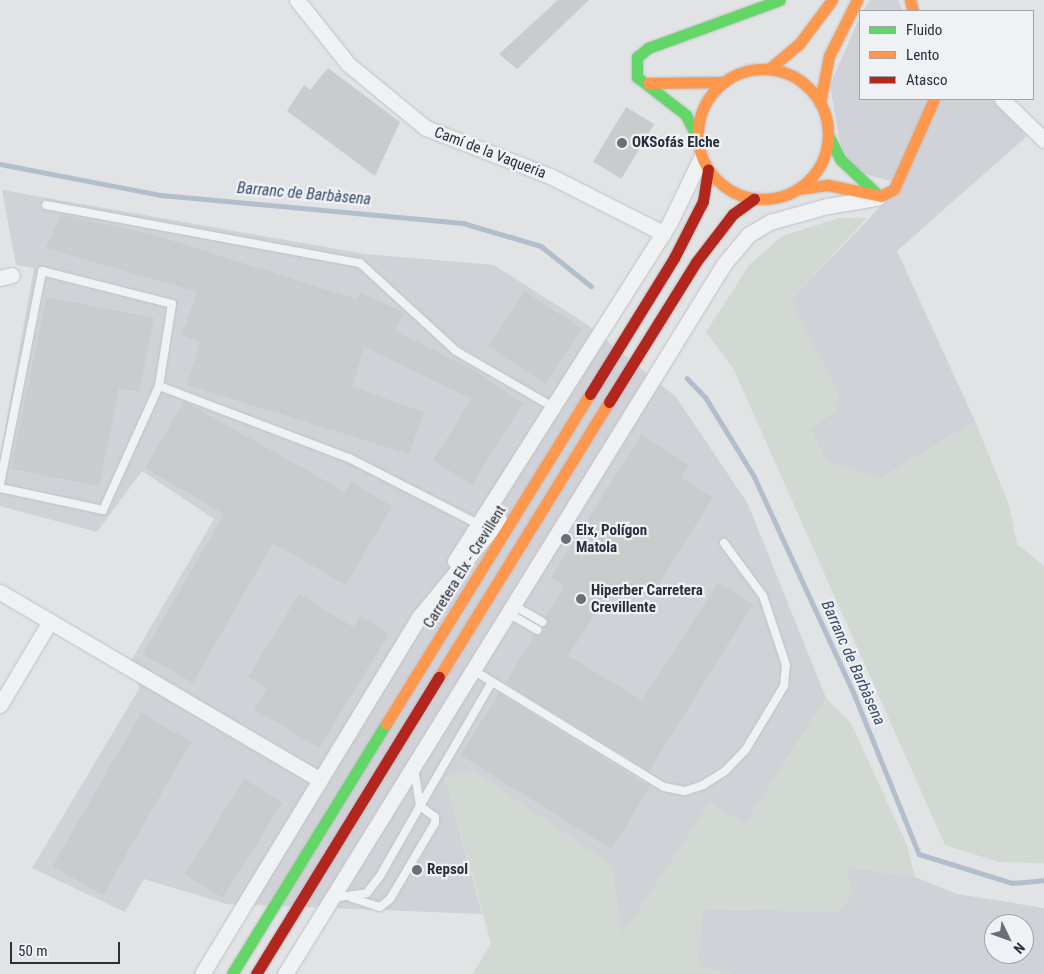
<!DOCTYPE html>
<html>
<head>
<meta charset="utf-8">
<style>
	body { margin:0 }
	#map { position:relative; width:1044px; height:974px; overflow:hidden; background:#e1e3e5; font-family:"Roboto Condensed",sans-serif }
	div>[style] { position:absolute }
	.built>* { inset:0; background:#d0d2d8 }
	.green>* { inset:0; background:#d1d9d2 }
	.stream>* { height:4.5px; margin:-2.25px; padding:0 2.25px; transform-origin:2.25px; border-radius:2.25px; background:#b3becd }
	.building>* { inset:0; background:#c9cbcd; transform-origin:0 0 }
	.roads { filter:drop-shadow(0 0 1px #bfc1c3) drop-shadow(0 0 1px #bfc1c3) }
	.lane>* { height:8px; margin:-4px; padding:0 4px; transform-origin:4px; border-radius:4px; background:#f0f1f3 }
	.street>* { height:15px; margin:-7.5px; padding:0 7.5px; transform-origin:7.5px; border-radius:7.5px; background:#f0f1f3 }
	.fast>* { height:11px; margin:-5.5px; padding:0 5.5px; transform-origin:5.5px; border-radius:5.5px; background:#63d668 }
	.slow>* { height:11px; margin:-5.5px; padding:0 5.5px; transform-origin:5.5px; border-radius:5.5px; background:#ff974d }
	.slow>.ring { margin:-5.5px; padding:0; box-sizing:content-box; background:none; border:11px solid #ff974d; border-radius:50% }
	.jam>* { height:11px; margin:-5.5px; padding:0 5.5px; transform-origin:5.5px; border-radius:5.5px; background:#b3261e }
	.dots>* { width:14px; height:14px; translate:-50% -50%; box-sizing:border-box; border:2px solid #eff1f5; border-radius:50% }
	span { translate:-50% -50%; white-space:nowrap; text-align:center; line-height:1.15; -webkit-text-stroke:4.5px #eff1f5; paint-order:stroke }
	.poi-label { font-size:15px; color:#2a2f3c; font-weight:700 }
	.left { translate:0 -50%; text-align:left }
	.street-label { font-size:15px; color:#2a2f3c }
	.water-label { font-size:16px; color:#394c6b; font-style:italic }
	.legend { position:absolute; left:859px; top:10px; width:175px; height:90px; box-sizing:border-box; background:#eff1f5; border:1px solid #a0a3ab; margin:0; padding:6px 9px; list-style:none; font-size:15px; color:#2a2f3c }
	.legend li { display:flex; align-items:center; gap:10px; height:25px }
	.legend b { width:25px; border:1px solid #a0a3ab }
	.north { position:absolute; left:984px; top:914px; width:50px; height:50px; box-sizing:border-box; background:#eff1f5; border:1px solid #a0a3ab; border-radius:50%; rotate:132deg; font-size:14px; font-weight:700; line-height:20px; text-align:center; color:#2a2f3c }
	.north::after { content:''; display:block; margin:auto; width:18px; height:22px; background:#6a6e77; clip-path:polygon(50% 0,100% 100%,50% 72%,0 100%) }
	.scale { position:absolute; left:10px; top:942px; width:110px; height:22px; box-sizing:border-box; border:2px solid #2a2f3c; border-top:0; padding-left:6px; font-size:15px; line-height:18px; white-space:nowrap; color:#2a2f3c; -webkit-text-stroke:4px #eff1f5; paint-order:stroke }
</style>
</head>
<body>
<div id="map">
	<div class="built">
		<i style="clip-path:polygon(870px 0,898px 0,903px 11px,863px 11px)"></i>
		<i style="clip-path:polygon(860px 16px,860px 99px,992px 99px,1027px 136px,897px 251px,975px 421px,880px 479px,826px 461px,810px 429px,836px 410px,791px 300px,902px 184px,854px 171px,840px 143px,830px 85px)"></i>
		<i style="clip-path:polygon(2px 190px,365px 254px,494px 265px,585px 323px,676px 397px,748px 504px,826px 698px,745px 825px,710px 803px,622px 936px,445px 777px,482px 914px,227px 904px,144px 879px,125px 912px,32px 868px,139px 689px,132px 659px,214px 519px,142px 471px,97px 532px,0 506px,0 457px,34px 268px,16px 265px)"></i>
		<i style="clip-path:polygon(evenodd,846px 867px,915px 877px,957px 894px,1044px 908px,1044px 974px,731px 974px,698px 967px,702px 909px,839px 911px,846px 867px,994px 924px,1024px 924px,1024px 954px,994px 954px,994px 924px)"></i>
	</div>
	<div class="green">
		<i style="clip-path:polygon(839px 218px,867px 218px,791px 300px,838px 393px,836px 410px,810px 429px,826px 461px,880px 479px,975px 421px,1009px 505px,1017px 544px,1044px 566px,1044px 863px,999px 862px,945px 845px,734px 370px,706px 332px,750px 264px,782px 236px)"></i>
		<i style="clip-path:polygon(826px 698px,851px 723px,907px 845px,915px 877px,846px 867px,853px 894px,839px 911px,702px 909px,698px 967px,731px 974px,473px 974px,491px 943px,445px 777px,472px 770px,612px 865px,622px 935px,710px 803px,745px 825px)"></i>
	</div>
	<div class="stream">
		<i style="left:0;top:164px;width:164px;rotate:10.9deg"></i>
		<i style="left:161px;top:195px;width:303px;rotate:5.3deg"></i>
		<i style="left:463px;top:223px;width:81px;rotate:16.4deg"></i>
		<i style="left:541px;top:246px;width:64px;rotate:38.7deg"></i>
		<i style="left:687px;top:378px;width:28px;rotate:46deg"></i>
		<i style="left:706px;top:398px;width:92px;rotate:58.4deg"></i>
		<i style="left:754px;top:476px;width:242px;rotate:65.3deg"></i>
		<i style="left:855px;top:696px;width:170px;rotate:67.9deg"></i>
		<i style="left:919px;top:854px;width:97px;rotate:17.3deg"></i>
		<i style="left:1012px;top:883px;width:32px;rotate:-5deg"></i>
	</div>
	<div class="building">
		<i style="clip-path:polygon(558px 0,589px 0,517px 69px,499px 54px)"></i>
		<i style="clip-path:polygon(328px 68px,400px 122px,375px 176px,287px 111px,304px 85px,310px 90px)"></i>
		<i style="left:626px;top:107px;width:33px;height:64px;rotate:31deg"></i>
		<i style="clip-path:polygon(61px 215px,148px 233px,356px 299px,361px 293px,404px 312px,395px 331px,472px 369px,523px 403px,472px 485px,433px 460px,472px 399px,364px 347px,352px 387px,424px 412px,409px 454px,187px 385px,200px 342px,182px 335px,197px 292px,46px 248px)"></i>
		<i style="left:524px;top:291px;width:69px;height:66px;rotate:33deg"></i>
		<i style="clip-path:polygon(46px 297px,154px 318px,139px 392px,119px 388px,99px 486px,11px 469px)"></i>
		<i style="clip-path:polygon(184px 401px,345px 492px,351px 482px,392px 506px,346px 585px,273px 543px,193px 683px,143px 654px,224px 514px,145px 468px)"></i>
		<i style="clip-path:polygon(641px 435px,689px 465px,681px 478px,713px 497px,655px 590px,643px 595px,611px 590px,568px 656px,642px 700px,718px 583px,753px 604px,649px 771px,505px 683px,535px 635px,543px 633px,545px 617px,565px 586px,551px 578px)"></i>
		<i style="clip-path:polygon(299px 594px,353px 627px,360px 616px,389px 634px,319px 748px,254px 709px,267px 688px,248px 677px)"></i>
		<i style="left:499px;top:693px;width:178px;height:73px;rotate:32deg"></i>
		<i style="left:141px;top:713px;width:58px;height:177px;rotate:30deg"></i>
		<i style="left:244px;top:779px;width:45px;height:112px;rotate:32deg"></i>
	</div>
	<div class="roads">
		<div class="lane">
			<i style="left:46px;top:205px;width:319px;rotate:10.5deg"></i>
			<i style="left:360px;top:263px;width:130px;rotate:42.5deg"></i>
			<i style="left:456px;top:351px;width:112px;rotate:30deg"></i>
			<i style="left:159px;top:386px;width:203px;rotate:20.8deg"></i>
			<i style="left:349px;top:458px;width:145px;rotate:27.1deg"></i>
			<i style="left:0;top:484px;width:217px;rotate:-78.8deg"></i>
			<i style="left:42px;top:271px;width:134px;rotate:14.2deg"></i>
			<i style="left:172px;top:304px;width:83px;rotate:99deg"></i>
			<i style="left:159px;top:386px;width:136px;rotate:114.3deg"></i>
			<i style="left:103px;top:510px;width:105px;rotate:-167.9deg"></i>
			<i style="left:513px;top:605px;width:34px;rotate:30deg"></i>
			<i style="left:508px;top:613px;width:34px;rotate:30deg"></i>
			<i style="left:473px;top:670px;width:224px;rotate:31.5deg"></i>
			<i style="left:664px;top:787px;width:21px;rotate:11deg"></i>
			<i style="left:685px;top:791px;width:19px;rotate:-18deg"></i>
			<i style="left:703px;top:785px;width:26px;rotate:-32deg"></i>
			<i style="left:725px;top:771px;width:30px;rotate:-46deg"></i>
			<i style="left:746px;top:749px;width:74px;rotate:-58.9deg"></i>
			<i style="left:784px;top:686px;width:21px;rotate:-85deg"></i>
			<i style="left:786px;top:665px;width:73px;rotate:-108.4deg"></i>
			<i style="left:763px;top:596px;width:66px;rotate:-126.3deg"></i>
			<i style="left:332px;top:898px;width:35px;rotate:-8deg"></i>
			<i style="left:367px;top:893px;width:21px;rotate:-53deg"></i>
			<i style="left:380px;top:876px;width:81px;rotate:-60.3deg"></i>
			<i style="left:420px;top:806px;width:37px;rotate:-99deg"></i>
			<i style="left:352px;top:898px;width:29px;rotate:18deg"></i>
			<i style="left:380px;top:907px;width:13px;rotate:-39deg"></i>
			<i style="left:390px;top:899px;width:88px;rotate:-59.4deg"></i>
			<i style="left:435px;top:823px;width:6px;rotate:-90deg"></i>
			<i style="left:435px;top:817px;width:19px;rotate:-144deg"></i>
			<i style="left:420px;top:806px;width:143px;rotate:-59.9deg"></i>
		</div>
		<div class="street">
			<i style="left:297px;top:0;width:82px;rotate:51.4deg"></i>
			<i style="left:348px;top:64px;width:101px;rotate:39.4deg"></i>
			<i style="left:426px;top:128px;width:133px;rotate:21.2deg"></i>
			<i style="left:550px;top:176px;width:127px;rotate:26.8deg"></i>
			<i style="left:1002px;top:99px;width:59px;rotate:44.3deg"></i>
			<i style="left:0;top:278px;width:12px;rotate:-14deg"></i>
			<i style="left:455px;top:561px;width:401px;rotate:-57.6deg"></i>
			<i style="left:670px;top:222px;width:71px;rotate:-64.2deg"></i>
			<i style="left:0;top:592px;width:371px;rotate:30.4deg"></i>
			<i style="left:0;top:705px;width:98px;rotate:-59.2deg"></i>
			<i style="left:202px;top:974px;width:418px;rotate:-58.7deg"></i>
			<i style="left:419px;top:617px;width:126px;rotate:-50.5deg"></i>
			<i style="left:285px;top:974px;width:835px;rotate:-58.27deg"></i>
			<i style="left:724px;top:264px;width:38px;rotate:-50deg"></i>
			<i style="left:748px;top:235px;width:26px;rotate:-31deg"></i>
			<i style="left:770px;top:222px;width:59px;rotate:-15.7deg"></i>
			<i style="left:827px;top:206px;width:51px;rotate:-9.1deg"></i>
		</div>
		<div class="fast">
			<i style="left:828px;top:135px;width:28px;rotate:63deg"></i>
			<i style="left:841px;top:160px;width:48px;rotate:43.3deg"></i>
			<i style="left:697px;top:137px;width:25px;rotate:-117deg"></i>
			<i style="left:686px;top:115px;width:62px;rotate:-142.2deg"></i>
			<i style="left:637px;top:77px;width:20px;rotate:-90deg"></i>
			<i style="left:637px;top:57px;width:14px;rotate:-39deg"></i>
			<i style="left:648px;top:48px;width:140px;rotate:-20deg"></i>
			<i style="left:232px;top:974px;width:294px;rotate:-58.4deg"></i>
		</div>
		<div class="slow">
			<i style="left:910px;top:0;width:11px;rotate:75deg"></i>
			<i class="ring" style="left:698px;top:69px;width:119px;height:119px"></i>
			<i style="left:769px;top:69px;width:39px;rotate:-40deg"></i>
			<i style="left:799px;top:44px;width:55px;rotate:-53.1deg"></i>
			<i style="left:648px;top:83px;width:76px;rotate:-0.8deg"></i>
			<i style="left:820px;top:103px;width:48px;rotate:-79.2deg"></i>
			<i style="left:829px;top:56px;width:63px;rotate:-63.4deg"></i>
			<i style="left:798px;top:189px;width:30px;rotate:-8deg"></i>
			<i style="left:828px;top:185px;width:54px;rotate:11.7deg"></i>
			<i style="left:881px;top:196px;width:15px;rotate:-28deg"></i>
			<i style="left:894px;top:189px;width:98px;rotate:-66deg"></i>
			<i style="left:439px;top:677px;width:323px;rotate:-58.3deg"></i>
			<i style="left:386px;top:724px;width:388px;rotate:-58.3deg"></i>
		</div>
		<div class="jam">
			<i style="left:590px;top:394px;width:160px;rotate:-58.3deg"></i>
			<i style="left:674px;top:258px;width:64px;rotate:-63deg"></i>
			<i style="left:703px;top:201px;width:32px;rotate:-81deg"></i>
			<i style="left:609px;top:402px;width:165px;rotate:-58.1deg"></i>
			<i style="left:696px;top:262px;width:61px;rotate:-52.4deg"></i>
			<i style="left:733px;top:214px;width:26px;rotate:-36deg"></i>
			<i style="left:256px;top:974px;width:349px;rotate:-58.4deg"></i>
		</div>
	</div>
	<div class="dots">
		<i style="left:622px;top:143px;background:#6a6e77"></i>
		<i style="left:566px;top:539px;background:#6a6e77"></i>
		<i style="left:581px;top:599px;background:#6a6e77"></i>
		<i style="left:417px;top:870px;background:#6a6e77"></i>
	</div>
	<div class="poi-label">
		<span class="left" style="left:632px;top:143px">OKSofás Elche</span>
		<span class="left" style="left:576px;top:539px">Elx, Polígon<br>Matola</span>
		<span class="left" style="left:591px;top:599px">Hiperber Carretera<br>Crevillente</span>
		<span class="left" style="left:427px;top:870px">Repsol</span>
	</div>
	<div class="street-label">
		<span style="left:490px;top:153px;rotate:21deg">Camí de la Vaqueria</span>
		<span style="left:465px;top:567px;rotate:-58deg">Carretera Elx - Crevillent</span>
	</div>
	<div class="water-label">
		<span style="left:304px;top:194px;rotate:5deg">Barranc de Barbàsena</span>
		<span style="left:853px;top:663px;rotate:66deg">Barranc de Barbàsena</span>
	</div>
	<ul class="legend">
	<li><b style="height:6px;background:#63d668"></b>Fluido</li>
	<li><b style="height:6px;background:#ff974d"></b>Lento</li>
	<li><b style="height:6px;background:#b3261e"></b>Atasco</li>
	</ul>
	<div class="north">N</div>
	<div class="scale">50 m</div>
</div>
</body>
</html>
